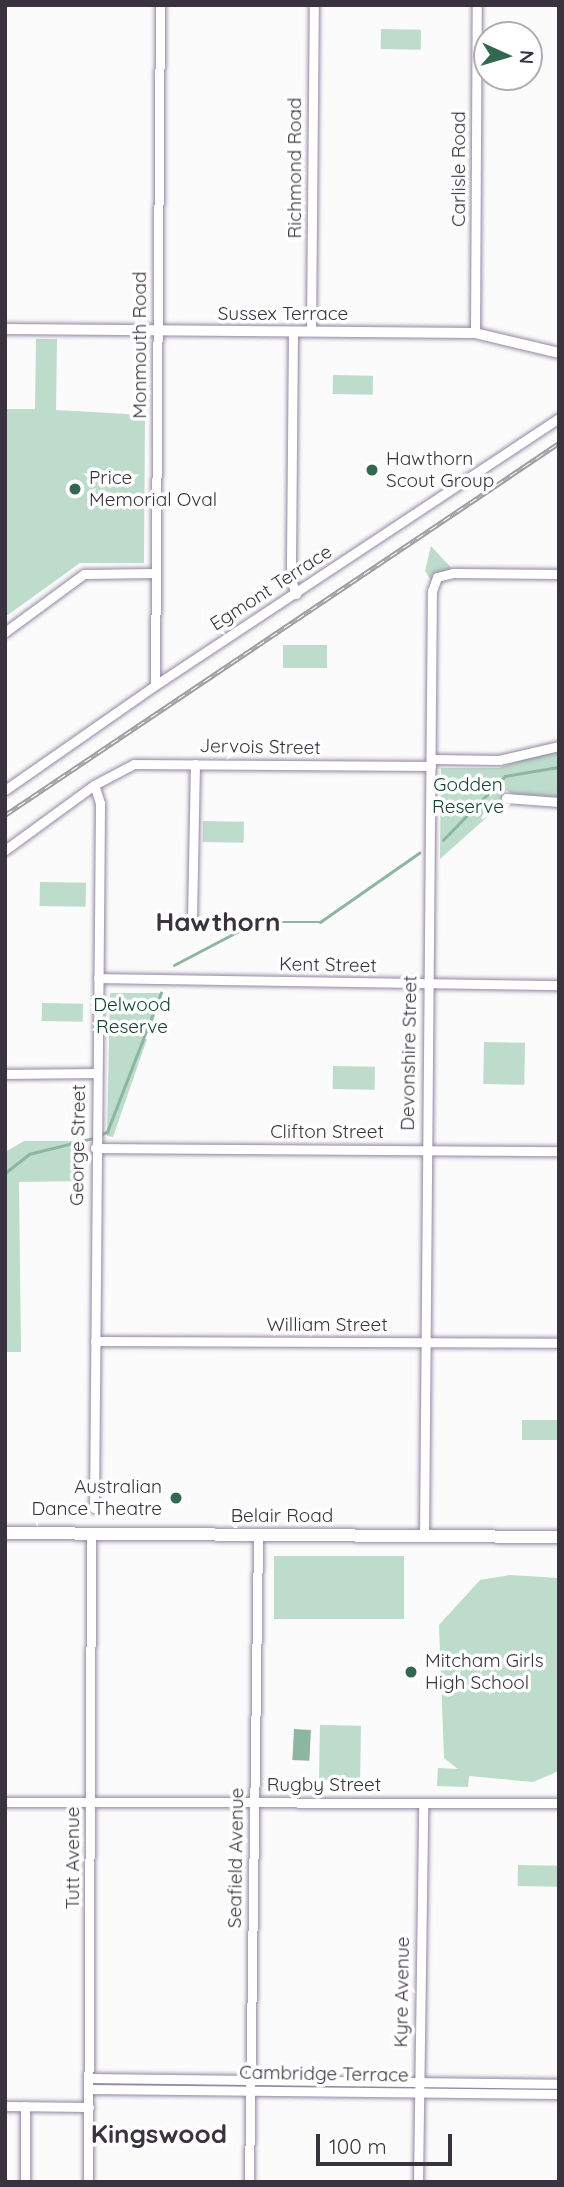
<!DOCTYPE html>
<html>
<head>
<meta charset="utf-8">
<style>
	body { margin:0 }
	#map { position:relative; width:564px; height:2187px; overflow:hidden; background:#fbfbfb; font-family:Quicksand,sans-serif }
	div>[style] { position:absolute }
	.green>* { inset:0; background:#bddccc; transform-origin:0 0 }
	.water>* { inset:0; background:#8db6a0; transform-origin:0 0 }
	.stream>* { height:2.5px; margin:-1.25px; padding:0 1.25px; transform-origin:1.25px; border-radius:1.25px; background:#8db6a0 }
	.roads { filter:drop-shadow(0 0 2px #9486a4) drop-shadow(0 0 2px #9486a4) }
	.minor>* { height:9px; margin:-4.5px; padding:0 4.5px; transform-origin:4.5px; border-radius:4.5px; background:#fff }
	.tertiary>* { height:10px; margin:-5px; padding:0 5px; transform-origin:5px; border-radius:5px; background:#fff }
	.secondary>* { height:12px; margin:-6px; padding:0 6px; transform-origin:6px; border-radius:6px; background:#fff }
	.rail>* { height:5px; margin-top:-2.5px; transform-origin:0; background:repeating-linear-gradient(90deg,#fff 0 8px,#9f9da2 0 16px); box-sizing:border-box; border-block:2px solid #9f9da2 }
	.dots>* { width:19px; height:19px; translate:-50% -50%; box-sizing:border-box; border:4px solid #fff; border-radius:50% }
	span { translate:-50% -50%; white-space:nowrap; text-align:center; line-height:1.15; -webkit-text-stroke:7px #fff; paint-order:stroke }
	.street-label { font-size:19px; color:#38333f }
	.poi-label { font-size:19px; color:#38333f }
	.left { translate:0 -50%; text-align:left }
	.right { translate:-100% -50%; text-align:right }
	.park-label { font-size:19px; color:#0f442f }
	.district-label { font-size:26px; color:#38333f; font-weight:700 }
	.frame { position:absolute; inset:0; border:7px solid #38333f; pointer-events:none }
	.north { position:absolute; left:473px; top:21px; width:70px; height:70px; box-sizing:border-box; background:#fff; border:2px solid #afadb2; border-radius:50%; rotate:94deg; font-size:19px; font-weight:700; line-height:28px; text-align:center; color:#38333f }
	.north::after { content:''; display:block; margin:auto; width:24px; height:32px; background:#31684f; clip-path:polygon(50% 0,100% 100%,50% 72%,0 100%) }
	.scale { position:absolute; left:316px; top:2134px; width:136px; height:32px; box-sizing:border-box; border:4px solid #38333f; border-top:0; padding-left:9px; font-size:21px; line-height:24px; white-space:nowrap; color:#38333f; -webkit-text-stroke:5px #fff; paint-order:stroke }
</style>
</head>
<body>
<div id="map">
	<div class="green">
		<i style="left:381px;top:29px;width:40px;height:20px;rotate:1deg"></i>
		<i style="clip-path:polygon(36px 339px,57px 339px,56px 410px,145px 415px,144px 563px,80px 563px,5px 617px,5px 409px,35px 409px)"></i>
		<i style="left:333px;top:375px;width:40px;height:19px;rotate:1deg"></i>
		<i style="clip-path:polygon(431px 546px,456px 573px,433px 583px,425px 571px)"></i>
		<i style="left:283px;top:645px;width:44px;height:23px"></i>
		<i style="clip-path:polygon(550px 750px,559px 750px,559px 797px,517px 796px,506px 790px,496px 809px,440px 859px,441px 768px,499px 768px)"></i>
		<i style="left:203px;top:821px;width:41px;height:21px;rotate:1deg"></i>
		<i style="left:40px;top:882px;width:46px;height:24px;rotate:1deg"></i>
		<i style="clip-path:polygon(110px 993px,163px 993px,113px 1137px,107px 1136px)"></i>
		<i style="left:42px;top:1003px;width:41px;height:18px;rotate:1deg"></i>
		<i style="left:484px;top:1042px;width:41px;height:42px;rotate:1deg"></i>
		<i style="left:333px;top:1066px;width:42px;height:23px;rotate:1deg"></i>
		<i style="clip-path:polygon(24px 1141px,85px 1141px,85px 1181px,19px 1182px,21px 1352px,5px 1352px,5px 1152px)"></i>
		<i style="left:522px;top:1420px;width:37px;height:20px"></i>
		<i style="left:274px;top:1556px;width:130px;height:63px"></i>
		<i style="clip-path:polygon(510px 1575px,559px 1578px,559px 1771px,533px 1782px,469px 1776px,468px 1787px,437px 1786px,438px 1768px,458px 1769px,444px 1758px,439px 1625px,480px 1580px)"></i>
		<i style="left:320px;top:1725px;width:41px;height:55px;rotate:1deg"></i>
		<i style="left:518px;top:1865px;width:41px;height:21px;rotate:1deg"></i>
	</div>
	<div class="water">
		<i style="left:294px;top:1729px;width:17px;height:31px;rotate:3deg"></i>
	</div>
	<div class="stream">
		<i style="left:443px;top:840px;width:89px;rotate:-45.9deg"></i>
		<i style="left:505px;top:776px;width:55px;rotate:-9.5deg"></i>
		<i style="left:174px;top:965px;width:93px;rotate:-27.7deg"></i>
		<i style="left:256px;top:922px;width:64px"></i>
		<i style="left:320px;top:922px;width:121px;rotate:-34.9deg"></i>
		<i style="left:99px;top:1135px;width:9px;rotate:-21deg"></i>
		<i style="left:107px;top:1132px;width:149px;rotate:-68.8deg"></i>
		<i style="left:5px;top:1173px;width:31px;rotate:-38deg"></i>
		<i style="left:29px;top:1154px;width:66px;rotate:-14deg"></i>
	</div>
	<div class="roads">
		<div class="minor">
			<i style="left:293px;top:331px;width:249px;rotate:90.5deg"></i>
			<i style="left:291px;top:580px;width:15px;rotate:70deg"></i>
			<i style="left:311px;top:331px;width:326px;rotate:-89.5deg"></i>
			<i style="left:475px;top:333px;width:328px;rotate:-89.7deg"></i>
			<i style="left:5px;top:632px;width:98px;rotate:-36.3deg"></i>
			<i style="left:84px;top:574px;width:72px;rotate:-0.8deg"></i>
			<i style="left:155px;top:685px;width:680px;rotate:-89.58deg"></i>
			<i style="left:431px;top:759px;width:68px;rotate:0.8deg"></i>
			<i style="left:499px;top:760px;width:62px;rotate:-13.1deg"></i>
			<i style="left:5px;top:790px;width:189px;rotate:-34.9deg"></i>
			<i style="left:160px;top:682px;width:478px;rotate:-33.5deg"></i>
			<i style="left:506px;top:798px;width:53px;rotate:4.3deg"></i>
			<i style="left:5px;top:850px;width:110px;rotate:-36.1deg"></i>
			<i style="left:94px;top:785px;width:45px;rotate:-27.7deg"></i>
			<i style="left:134px;top:764px;width:297px;rotate:0.4deg"></i>
			<i style="left:192px;top:919px;width:155px;rotate:-88.9deg"></i>
			<i style="left:98px;top:978px;width:461px;rotate:0.9deg"></i>
			<i style="left:5px;top:1074px;width:91px;rotate:-0.6deg"></i>
			<i style="left:95px;top:1148px;width:464px;rotate:0.4deg"></i>
			<i style="left:95px;top:1341px;width:464px;rotate:0.2deg"></i>
			<i style="left:94px;top:1508px;width:705px;rotate:-89.51deg"></i>
			<i style="left:100px;top:803px;width:19px;rotate:-108deg"></i>
			<i style="left:424px;top:1537px;width:946px;rotate:-89.52deg"></i>
			<i style="left:432px;top:591px;width:15px;rotate:-70deg"></i>
			<i style="left:437px;top:577px;width:16px;rotate:-14deg"></i>
			<i style="left:453px;top:573px;width:106px;rotate:0.5deg"></i>
			<i style="left:5px;top:1802px;width:554px;rotate:0.1deg"></i>
			<i style="left:89px;top:2078px;width:470px;rotate:0.7deg"></i>
			<i style="left:89px;top:2089px;width:470px;rotate:0.6deg"></i>
			<i style="left:5px;top:2106px;width:84px;rotate:0.7deg"></i>
			<i style="left:25px;top:2182px;width:76px;rotate:-90deg"></i>
			<i style="left:88px;top:2182px;width:648px;rotate:-89.73deg"></i>
			<i style="left:249px;top:2182px;width:647px;rotate:-89.2deg"></i>
			<i style="left:418px;top:2182px;width:379px;rotate:-89.2deg"></i>
		</div>
		<div class="tertiary">
			<i style="left:5px;top:329px;width:470px;rotate:0.5deg"></i>
			<i style="left:475px;top:333px;width:86px;rotate:13.4deg"></i>
		</div>
		<div class="secondary">
			<i style="left:5px;top:1533px;width:554px;rotate:0.41deg"></i>
		</div>
	</div>
	<div class="rail">
		<i style="left:5px;top:815px;width:667px;rotate:-33.88deg"></i>
	</div>
	<div class="dots">
		<i style="left:372px;top:470px;background:#31684f"></i>
		<i style="left:75px;top:489px;background:#31684f"></i>
		<i style="left:176px;top:1498px;background:#31684f"></i>
		<i style="left:411px;top:1672px;background:#31684f"></i>
	</div>
	<div class="street-label">
		<span style="left:295px;top:168px;rotate:-90deg">Richmond Road</span>
		<span style="left:459px;top:169px;rotate:-90deg">Carlisle Road</span>
		<span style="left:283px;top:314px">Sussex Terrace</span>
		<span style="left:140px;top:345px;rotate:-90deg">Monmouth Road</span>
		<span style="left:271px;top:588px;rotate:-33deg">Egmont Terrace</span>
		<span style="left:260px;top:747px;rotate:1deg">Jervois Street</span>
		<span style="left:328px;top:965px;rotate:1deg">Kent Street</span>
		<span style="left:409px;top:1053px;rotate:-89deg">Devonshire Street</span>
		<span style="left:327px;top:1132px">Clifton Street</span>
		<span style="left:78px;top:1145px;rotate:-89deg">George Street</span>
		<span style="left:327px;top:1325px">William Street</span>
		<span style="left:282px;top:1516px">Belair Road</span>
		<span style="left:324px;top:1785px">Rugby Street</span>
		<span style="left:73px;top:1858px;rotate:-90deg">Tutt Avenue</span>
		<span style="left:236px;top:1858px;rotate:-89deg">Seafield Avenue</span>
		<span style="left:402px;top:1992px;rotate:-89deg">Kyre Avenue</span>
		<span style="left:324px;top:2074px;rotate:1deg">Cambridge Terrace</span>
	</div>
	<div class="poi-label">
		<span class="left" style="left:386px;top:470px">Hawthorn<br>Scout Group</span>
		<span class="left" style="left:89px;top:489px">Price<br>Memorial Oval</span>
		<span class="right" style="left:162px;top:1498px">Australian<br>Dance Theatre</span>
		<span class="left" style="left:425px;top:1672px">Mitcham Girls<br>High School</span>
	</div>
	<div class="park-label">
		<span style="left:468px;top:796px">Godden<br>Reserve</span>
		<span style="left:132px;top:1016px">Delwood<br>Reserve</span>
	</div>
	<div class="district-label">
		<span style="left:218px;top:922px">Hawthorn</span>
		<span style="left:159px;top:2134px">Kingswood</span>
	</div>
	<div class="frame"></div>
	<div class="north">N</div>
	<div class="scale">100 m</div>
</div>
</body>
</html>
